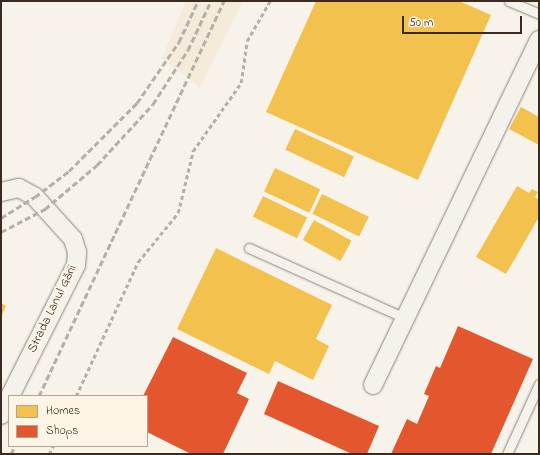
<!DOCTYPE html>
<html>
<head>
<meta charset="utf-8">
<style>
	body { margin:0 }
	#map { position:relative; width:540px; height:455px; overflow:hidden; background:#f7f3ea; font-family:"Indie Flower",sans-serif }
	div>[style] { position:absolute }
	.built>* { inset:0; background:#f4ebda }
	.homes>* { inset:0; background:#f2c14e; transform-origin:0 0 }
	.shops>* { inset:0; background:#e4572e }
	.path>* { height:2.5px; margin-top:-1.25px; transform-origin:0; background:repeating-linear-gradient(90deg,#b3afa9 0 4px,transparent 0 7px) }
	.roads { filter:drop-shadow(0 0 1px #8b867f) drop-shadow(0 0 1px #8b867f) }
	.service>* { height:9px; margin:-4.5px; padding:0 4.5px; transform-origin:4.5px; border-radius:4.5px; background:#f5f2ec }
	.minor>* { height:18px; margin:-9px; padding:0 9px; transform-origin:9px; border-radius:9px; background:#f5f2ec }
	.rail>* { height:3px; margin-top:-1.5px; transform-origin:0; background:repeating-linear-gradient(90deg,#b3afa9 0 6px,transparent 0 9px) }
	span { translate:-50% -50%; white-space:nowrap; text-align:center; line-height:1.15; -webkit-text-stroke:4px #fcf5e5; paint-order:stroke }
	.street-label { font-size:13px; color:#3b2a1e }
	.frame { position:absolute; inset:0; border:2px solid #3b2a1e; pointer-events:none }
	.legend { position:absolute; left:8px; top:395px; width:140px; height:52px; box-sizing:border-box; background:#fcf5e5; border:1px solid #afa495; margin:0; padding:5px 7px; list-style:none; font-size:12px; color:#3b2a1e }
	.legend li { display:flex; align-items:center; gap:8px; height:20px }
	.legend b { width:20px; border:1px solid #afa495 }
	.scale { position:absolute; left:402px; top:16px; width:120px; height:18px; box-sizing:border-box; border:2px solid #3b2a1e; border-top:0; padding-left:5px; font-size:12px; line-height:14px; white-space:nowrap; color:#3b2a1e; -webkit-text-stroke:3px #fcf5e5; paint-order:stroke }
</style>
</head>
<body>
<div id="map">
	<div class="built">
		<i style="clip-path:polygon(186px 1px,243px 1px,200px 88px,162px 58px)"></i>
	</div>
	<div class="homes">
		<i style="clip-path:polygon(316px 1px,459px 1px,491px 15px,418px 180px,266px 112px)"></i>
		<i style="clip-path:polygon(521px 107px,539px 117px,539px 145px,509px 129px)"></i>
		<i style="left:295px;top:129px;width:65px;height:23px;rotate:25deg"></i>
		<i style="left:275px;top:168px;width:50px;height:26px;rotate:25deg"></i>
		<i style="clip-path:polygon(517px 186px,529px 193px,532px 189px,538px 192px,535px 197px,539px 200px,539px 217px,506px 274px,476px 257px)"></i>
		<i style="left:322px;top:194px;width:52px;height:22px;rotate:26deg"></i>
		<i style="left:263px;top:196px;width:49px;height:23px;rotate:26deg"></i>
		<i style="left:314px;top:220px;width:43px;height:23px;rotate:29deg"></i>
		<i style="clip-path:polygon(216px 248px,332px 305px,316px 339px,329px 346px,313px 380px,275px 361px,269px 374px,177px 329px)"></i>
		<i style="clip-path:polygon(1px 303px,6px 306px,1px 317px)"></i>
	</div>
	<div class="shops">
		<i style="clip-path:polygon(458px 326px,533px 359px,491px 454px,391px 454px,407px 419px,417px 424px,429px 396px,424px 394px,436px 366px,440px 368px)"></i>
		<i style="clip-path:polygon(173px 337px,247px 373px,237px 393px,249px 399px,223px 454px,191px 454px,147px 432px,147px 396px,143px 396px)"></i>
		<i style="clip-path:polygon(278px 381px,379px 426px,367px 454px,352px 454px,264px 414px)"></i>
	</div>
	<div class="path">
		<i style="left:76px;top:396px;width:148px;rotate:-65.2deg"></i>
		<i style="left:138px;top:262px;width:63px;rotate:-50.8deg"></i>
		<i style="left:178px;top:213px;width:64px;rotate:-76.4deg"></i>
		<i style="left:193px;top:151px;width:83px;rotate:-54.8deg"></i>
		<i style="left:241px;top:83px;width:42px;rotate:-81.9deg"></i>
		<i style="left:247px;top:41px;width:46px;rotate:-60.1deg"></i>
		<i style="left:49px;top:454px;width:9px;rotate:-63deg"></i>
	</div>
	<div class="roads">
		<div class="service">
			<i style="left:509px;top:1px;width:33px;rotate:23deg"></i>
			<i style="left:249px;top:248px;width:171px;rotate:24.2deg"></i>
			<i style="left:507px;top:454px;width:77px;rotate:-65.4deg"></i>
		</div>
		<div class="minor">
			<i style="left:1px;top:192px;width:18px;rotate:-13deg"></i>
			<i style="left:19px;top:188px;width:18px;rotate:29deg"></i>
			<i style="left:35px;top:197px;width:57px;rotate:47.9deg"></i>
			<i style="left:73px;top:239px;width:14px;rotate:73deg"></i>
			<i style="left:77px;top:252px;width:13px;rotate:94deg"></i>
			<i style="left:76px;top:265px;width:147px;rotate:116.7deg"></i>
			<i style="left:373px;top:385px;width:383px;rotate:-64.3deg"></i>
			<i style="left:1px;top:415px;width:18px;rotate:-63deg"></i>
		</div>
	</div>
	<div class="rail">
		<i style="left:1px;top:218px;width:40px;rotate:-32deg"></i>
		<i style="left:35px;top:197px;width:43px;rotate:-37.4deg"></i>
		<i style="left:69px;top:171px;width:96px;rotate:-45deg"></i>
		<i style="left:137px;top:103px;width:74px;rotate:-55.5deg"></i>
		<i style="left:179px;top:42px;width:45px;rotate:-65.1deg"></i>
		<i style="left:1px;top:232px;width:50px;rotate:-27.6deg"></i>
		<i style="left:45px;top:209px;width:68px;rotate:-40.2deg"></i>
		<i style="left:97px;top:165px;width:83px;rotate:-47.4deg"></i>
		<i style="left:153px;top:104px;width:64px;rotate:-57.1deg"></i>
		<i style="left:188px;top:50px;width:54px;rotate:-64.9deg"></i>
		<i style="left:39px;top:396px;width:436px;rotate:-64.9deg"></i>
		<i style="left:11px;top:454px;width:9px;rotate:-63deg"></i>
	</div>
	<div class="street-label">
		<span style="left:53px;top:309px;rotate:-64deg">Strada Lanul Gării</span>
	</div>
	<div class="frame"></div>
	<ul class="legend">
	<li><b style="height:11px;background:#f2c14e"></b>Homes</li>
	<li><b style="height:11px;background:#e4572e"></b>Shops</li>
	</ul>
	<div class="scale">50 m</div>
</div>
</body>
</html>
